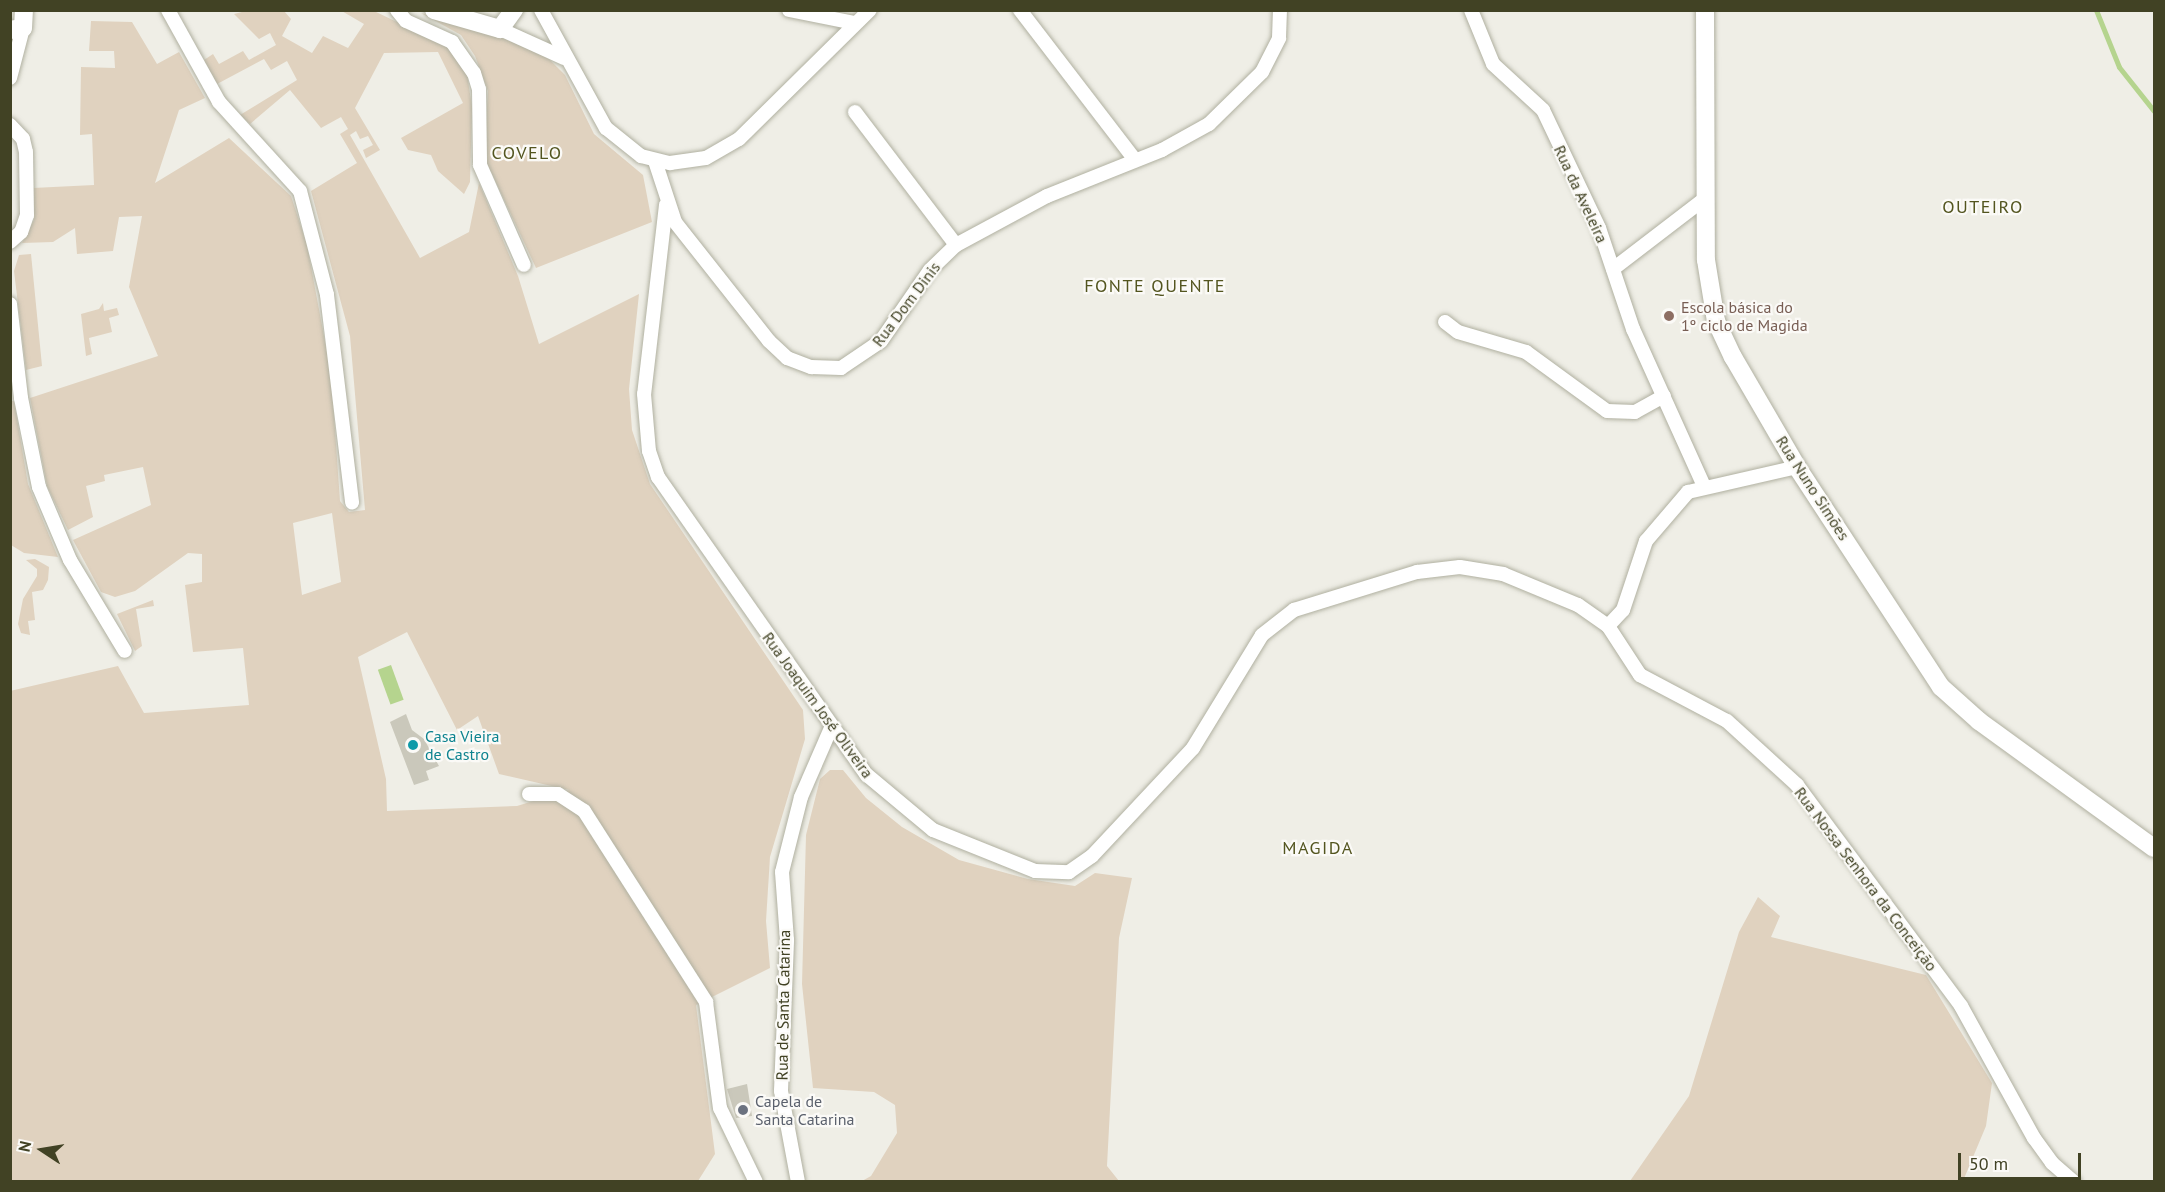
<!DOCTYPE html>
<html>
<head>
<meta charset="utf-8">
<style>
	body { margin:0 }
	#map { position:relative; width:2165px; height:1192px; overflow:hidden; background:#efeee6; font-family:"PT Sans",sans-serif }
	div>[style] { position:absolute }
	.green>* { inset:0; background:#e0d2bf }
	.water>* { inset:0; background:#b5d48e; transform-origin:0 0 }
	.stream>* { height:5px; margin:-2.5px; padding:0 2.5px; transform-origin:2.5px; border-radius:2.5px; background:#b5d48e }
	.building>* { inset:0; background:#cac8bb }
	.roads { filter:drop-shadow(0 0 2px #b0b0a0) drop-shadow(0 0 2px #b0b0a0) }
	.street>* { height:14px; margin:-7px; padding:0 7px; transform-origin:7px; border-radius:7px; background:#fff }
	.secondary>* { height:18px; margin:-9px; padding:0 9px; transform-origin:9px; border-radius:9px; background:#fff }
	.dots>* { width:16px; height:16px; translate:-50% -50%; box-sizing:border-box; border:3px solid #fbfaf7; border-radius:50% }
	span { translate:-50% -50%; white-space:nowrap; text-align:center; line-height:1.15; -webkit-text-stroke:4.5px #fbfaf7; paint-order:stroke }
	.street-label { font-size:16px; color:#414224 }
	.education-label { font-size:16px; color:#785e54 }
	.left { translate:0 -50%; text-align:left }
	.culture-label { font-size:16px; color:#0d838f }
	.worship-label { font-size:16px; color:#5b616d }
	.neighbourhood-label { font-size:18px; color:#53551f; letter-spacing:1.5px }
	.frame { position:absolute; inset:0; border:12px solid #414224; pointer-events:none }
	.north { position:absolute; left:12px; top:1120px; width:60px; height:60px; -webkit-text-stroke:4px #fbfaf7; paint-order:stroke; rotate:282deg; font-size:16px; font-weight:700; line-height:24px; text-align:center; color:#414224 }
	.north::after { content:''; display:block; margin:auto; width:21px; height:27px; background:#414224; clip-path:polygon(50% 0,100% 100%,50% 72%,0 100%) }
	.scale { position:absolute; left:1958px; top:1153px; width:123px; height:27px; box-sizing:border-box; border:3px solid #414224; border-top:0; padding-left:8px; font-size:18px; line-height:21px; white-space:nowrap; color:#414224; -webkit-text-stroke:4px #fbfaf7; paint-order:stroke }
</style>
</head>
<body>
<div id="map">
	<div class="green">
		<i style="clip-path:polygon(evenodd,340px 10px,374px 11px,449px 47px,467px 74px,472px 107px,470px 182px,464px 194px,438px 171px,431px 155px,408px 150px,401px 138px,463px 103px,438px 52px,384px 53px,355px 108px,380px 150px,366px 158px,363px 150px,373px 145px,368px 136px,360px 139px,356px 131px,350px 135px,420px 258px,469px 232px,479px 183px,518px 276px,539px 344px,639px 294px,629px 389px,632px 430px,650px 484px,803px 710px,805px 739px,770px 857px,766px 921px,770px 968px,696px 1005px,715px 1154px,698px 1181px,11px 1181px,10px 691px,118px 666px,144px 713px,249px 705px,243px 648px,193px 652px,185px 585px,202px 582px,202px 554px,188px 553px,135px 591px,115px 597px,101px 592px,73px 540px,151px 505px,143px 467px,104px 475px,105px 481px,86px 486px,93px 517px,68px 530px,47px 486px,30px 398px,158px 356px,129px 287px,142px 216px,119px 217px,113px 251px,77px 254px,75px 228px,53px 242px,22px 243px,34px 220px,33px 188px,94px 185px,92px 134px,80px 135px,81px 67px,115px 68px,114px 51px,89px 51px,91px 21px,132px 22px,157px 64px,179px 52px,205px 98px,179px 110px,155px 183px,229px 138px,291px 196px,307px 245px,331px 374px,340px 501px,349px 512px,365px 510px,350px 336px,311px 191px,357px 163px,340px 134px,348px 129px,341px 117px,321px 128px,290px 90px,250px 124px,240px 115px,297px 80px,287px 61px,271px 70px,264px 59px,217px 84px,204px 60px,213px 54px,219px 64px,243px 51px,249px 60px,276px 45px,270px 33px,259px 39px,234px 14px,246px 11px,284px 11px,291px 19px,282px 36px,312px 53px,323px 36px,348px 48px,364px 24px,340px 10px,332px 513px,341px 582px,302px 595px,293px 523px,332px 513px,340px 10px,407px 632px,457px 730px,478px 716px,499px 774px,569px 790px,517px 806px,387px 811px,386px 779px,358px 657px,407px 632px)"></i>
		<i style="clip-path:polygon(421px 13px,505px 39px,547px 57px,565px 75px,594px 134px,643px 175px,652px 222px,536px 268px,484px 157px,488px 91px,475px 56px,461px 35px)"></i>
		<i style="clip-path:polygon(31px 254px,42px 366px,26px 370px,14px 271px,19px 255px)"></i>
		<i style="clip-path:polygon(103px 303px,104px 311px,117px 308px,119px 315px,109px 318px,112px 332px,89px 338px,92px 354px,86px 356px,81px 314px,99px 309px)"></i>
		<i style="clip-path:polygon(11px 401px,14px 401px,28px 484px,58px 557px,24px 553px,11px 545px)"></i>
		<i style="clip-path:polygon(35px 559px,49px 567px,48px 580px,43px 590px,32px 592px,35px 620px,28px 621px,30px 635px,21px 633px,18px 624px,23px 599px,37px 576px,37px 569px,26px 560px)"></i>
		<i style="clip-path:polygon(153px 600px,154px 606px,136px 609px,142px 646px,135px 651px,117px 614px)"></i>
		<i style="clip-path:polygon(830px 770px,843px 770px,866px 798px,902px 827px,959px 860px,1028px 879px,1075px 886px,1095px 873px,1132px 878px,1119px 938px,1107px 1166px,1119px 1181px,862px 1181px,871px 1176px,897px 1133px,895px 1105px,874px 1092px,813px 1088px,802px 984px,806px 835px,820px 779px)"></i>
		<i style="clip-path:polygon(1758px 897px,1780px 916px,1771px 937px,1926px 975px,1992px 1083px,1986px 1126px,1963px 1181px,1630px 1181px,1689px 1096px,1739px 932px)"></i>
	</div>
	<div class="water">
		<i style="left:391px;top:665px;width:37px;height:14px;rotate:70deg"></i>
	</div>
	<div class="stream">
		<i style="left:2096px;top:10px;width:61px;rotate:68deg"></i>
		<i style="left:2119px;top:67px;width:56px;rotate:51.5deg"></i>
	</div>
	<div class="building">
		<i style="clip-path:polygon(406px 714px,412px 730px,424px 739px,439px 766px,426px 771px,429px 780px,414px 785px,390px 722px)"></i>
		<i style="clip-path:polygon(747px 1084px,752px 1116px,736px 1118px,727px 1089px)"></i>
	</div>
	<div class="roads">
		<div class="street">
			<i style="left:168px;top:10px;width:105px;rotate:61deg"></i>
			<i style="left:219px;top:102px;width:120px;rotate:47.7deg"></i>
			<i style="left:300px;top:191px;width:107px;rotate:75.4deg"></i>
			<i style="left:327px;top:295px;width:209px;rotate:83.1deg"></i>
			<i style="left:397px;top:10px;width:14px;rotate:51deg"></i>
			<i style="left:406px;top:21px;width:51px;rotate:24.5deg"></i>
			<i style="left:452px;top:42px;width:38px;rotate:55deg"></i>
			<i style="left:474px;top:73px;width:17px;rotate:73deg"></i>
			<i style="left:479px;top:89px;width:76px;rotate:89.2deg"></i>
			<i style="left:480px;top:165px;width:109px;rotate:66.3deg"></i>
			<i style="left:541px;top:10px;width:135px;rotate:61.2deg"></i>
			<i style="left:606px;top:128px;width:45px;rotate:38.7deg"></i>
			<i style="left:641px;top:156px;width:30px;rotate:14deg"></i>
			<i style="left:670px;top:163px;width:36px;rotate:-8deg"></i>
			<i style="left:706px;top:158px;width:38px;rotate:-30deg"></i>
			<i style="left:739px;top:139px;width:184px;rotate:-44.6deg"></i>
			<i style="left:789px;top:10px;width:66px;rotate:11.3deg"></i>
			<i style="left:1020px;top:10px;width:189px;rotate:52.5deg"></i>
			<i style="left:1471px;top:10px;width:58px;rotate:67.8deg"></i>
			<i style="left:1493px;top:64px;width:68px;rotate:42.6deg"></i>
			<i style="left:1543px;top:110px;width:131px;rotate:64.6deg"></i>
			<i style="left:1599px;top:228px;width:107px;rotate:71.4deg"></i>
			<i style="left:1633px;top:329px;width:170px;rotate:65.7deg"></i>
			<i style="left:500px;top:29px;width:70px;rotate:24.4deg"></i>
			<i style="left:10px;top:78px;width:52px;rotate:-75.4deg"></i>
			<i style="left:855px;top:112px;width:167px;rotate:52.8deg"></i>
			<i style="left:10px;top:125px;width:19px;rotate:47deg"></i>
			<i style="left:23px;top:139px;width:13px;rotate:77deg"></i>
			<i style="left:26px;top:152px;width:63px;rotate:89.1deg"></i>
			<i style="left:27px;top:215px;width:18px;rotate:109deg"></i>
			<i style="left:21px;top:232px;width:15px;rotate:138deg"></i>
			<i style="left:655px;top:161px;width:64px;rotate:71.8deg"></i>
			<i style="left:675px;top:222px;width:152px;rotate:51.7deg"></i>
			<i style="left:769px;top:341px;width:25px;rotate:43deg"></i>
			<i style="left:787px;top:358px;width:26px;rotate:21deg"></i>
			<i style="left:811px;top:367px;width:30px;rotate:2deg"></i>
			<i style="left:841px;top:368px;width:48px;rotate:-34deg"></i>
			<i style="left:881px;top:341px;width:86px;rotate:-55.4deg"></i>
			<i style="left:930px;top:270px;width:36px;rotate:-44deg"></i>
			<i style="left:956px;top:245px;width:103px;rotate:-28.3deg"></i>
			<i style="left:1047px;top:196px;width:124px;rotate:-21.8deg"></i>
			<i style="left:1162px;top:150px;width:54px;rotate:-29deg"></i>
			<i style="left:1209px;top:124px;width:74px;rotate:-44.5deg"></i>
			<i style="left:1262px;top:72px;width:38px;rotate:-63deg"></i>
			<i style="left:1279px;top:38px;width:28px;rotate:-88deg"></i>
			<i style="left:666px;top:205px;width:190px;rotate:96.6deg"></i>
			<i style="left:644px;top:394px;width:57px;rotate:85deg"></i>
			<i style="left:649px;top:451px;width:28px;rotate:71deg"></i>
			<i style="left:658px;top:477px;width:364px;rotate:55deg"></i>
			<i style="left:867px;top:775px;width:86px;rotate:39.8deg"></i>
			<i style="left:933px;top:830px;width:110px;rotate:21.9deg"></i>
			<i style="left:1035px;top:871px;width:34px;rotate:2deg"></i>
			<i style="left:1069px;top:872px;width:28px;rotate:-35deg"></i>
			<i style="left:1092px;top:856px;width:148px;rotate:-46.9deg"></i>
			<i style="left:1193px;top:748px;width:132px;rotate:-58.6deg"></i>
			<i style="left:1262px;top:635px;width:41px;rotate:-38deg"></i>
			<i style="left:1294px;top:610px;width:129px;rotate:-17.2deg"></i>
			<i style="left:1417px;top:572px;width:43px;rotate:-6.6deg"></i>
			<i style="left:1460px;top:567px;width:44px;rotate:9.2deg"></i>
			<i style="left:1503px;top:574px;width:81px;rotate:22.5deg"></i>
			<i style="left:1578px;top:605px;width:37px;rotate:35deg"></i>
			<i style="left:1608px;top:626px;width:22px;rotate:-47deg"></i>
			<i style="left:1623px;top:610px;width:73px;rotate:-71.6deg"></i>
			<i style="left:1646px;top:541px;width:65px;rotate:-49.4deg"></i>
			<i style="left:1688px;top:492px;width:112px;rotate:-12.9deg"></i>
			<i style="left:1613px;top:269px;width:113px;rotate:-37.5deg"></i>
			<i style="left:10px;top:304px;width:95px;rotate:83.3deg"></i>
			<i style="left:21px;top:398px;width:91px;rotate:78.6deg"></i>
			<i style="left:39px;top:487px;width:79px;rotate:67deg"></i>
			<i style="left:70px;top:560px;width:106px;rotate:58.9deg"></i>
			<i style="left:1445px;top:322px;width:16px;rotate:38deg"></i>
			<i style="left:1458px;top:332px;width:71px;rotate:16.4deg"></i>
			<i style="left:1526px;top:352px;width:100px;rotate:36.1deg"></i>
			<i style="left:1607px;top:411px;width:28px;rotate:2deg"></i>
			<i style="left:1635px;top:412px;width:33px;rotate:-29deg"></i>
			<i style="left:1608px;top:626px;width:59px;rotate:56.9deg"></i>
			<i style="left:1640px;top:675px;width:98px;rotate:27.9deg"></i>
			<i style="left:1727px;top:721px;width:95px;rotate:42.4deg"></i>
			<i style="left:1797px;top:785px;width:275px;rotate:53.4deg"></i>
			<i style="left:1961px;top:1006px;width:151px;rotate:61.1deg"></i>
			<i style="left:2034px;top:1138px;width:31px;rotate:54deg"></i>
			<i style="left:2052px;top:1163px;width:29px;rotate:41deg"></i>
			<i style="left:529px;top:794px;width:29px"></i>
			<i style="left:558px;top:794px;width:31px;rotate:33deg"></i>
			<i style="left:584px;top:811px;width:227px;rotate:57.4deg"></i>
			<i style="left:706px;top:1002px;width:107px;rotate:82.5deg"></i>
			<i style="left:720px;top:1108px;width:82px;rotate:64.1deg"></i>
			<i style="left:798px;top:1182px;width:93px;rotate:-100.6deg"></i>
			<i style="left:781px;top:1091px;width:151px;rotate:-87.7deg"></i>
			<i style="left:787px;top:940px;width:68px;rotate:-94.2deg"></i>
			<i style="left:782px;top:872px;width:77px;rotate:-75.8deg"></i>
			<i style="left:801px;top:797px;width:75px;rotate:-66.5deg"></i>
		</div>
		<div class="secondary">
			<i style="left:434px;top:10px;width:69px;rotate:16.1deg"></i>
			<i style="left:500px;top:29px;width:24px;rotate:-54deg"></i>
			<i style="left:1705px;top:10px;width:250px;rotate:89.8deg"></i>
			<i style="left:1706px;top:260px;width:62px;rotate:80.7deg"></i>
			<i style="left:1716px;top:321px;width:40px;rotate:65deg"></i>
			<i style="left:1733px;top:357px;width:127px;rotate:59.8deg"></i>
			<i style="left:1797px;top:467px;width:263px;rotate:56.8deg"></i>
			<i style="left:1941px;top:687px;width:51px;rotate:41.8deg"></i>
			<i style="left:1979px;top:721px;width:216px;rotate:36deg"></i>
			<i style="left:10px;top:30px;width:13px;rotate:-9deg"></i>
			<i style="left:23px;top:28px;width:18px;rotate:-87deg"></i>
		</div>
	</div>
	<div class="dots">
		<i style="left:1669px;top:316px;background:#8d6e63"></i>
		<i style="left:413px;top:745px;background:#0f9aa8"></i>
		<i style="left:743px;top:1110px;background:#6b7280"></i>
	</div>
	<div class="street-label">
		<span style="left:1581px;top:194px;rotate:65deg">Rua da Aveleira</span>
		<span style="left:906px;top:304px;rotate:-53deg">Rua Dom Dinis</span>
		<span style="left:1813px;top:488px;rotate:57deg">Rua Nuno Simões</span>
		<span style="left:818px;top:705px;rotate:54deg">Rua Joaquim José Oliveira</span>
		<span style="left:1866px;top:879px;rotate:53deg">Rua Nossa Senhora da Conceição</span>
		<span style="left:783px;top:1005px;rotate:-89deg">Rua de Santa Catarina</span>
	</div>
	<div class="education-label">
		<span class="left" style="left:1681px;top:316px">Escola básica do<br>1º ciclo de Magida</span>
	</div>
	<div class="culture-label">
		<span class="left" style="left:425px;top:745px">Casa Vieira<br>de Castro</span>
	</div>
	<div class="worship-label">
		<span class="left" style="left:755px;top:1110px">Capela de<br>Santa Catarina</span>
	</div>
	<div class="neighbourhood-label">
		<span style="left:527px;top:153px">COVELO</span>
		<span style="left:1983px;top:207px">OUTEIRO</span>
		<span style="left:1155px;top:286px">FONTE QUENTE</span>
		<span style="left:1318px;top:848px">MAGIDA</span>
	</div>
	<div class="frame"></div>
	<div class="north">N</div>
	<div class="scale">50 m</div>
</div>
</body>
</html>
